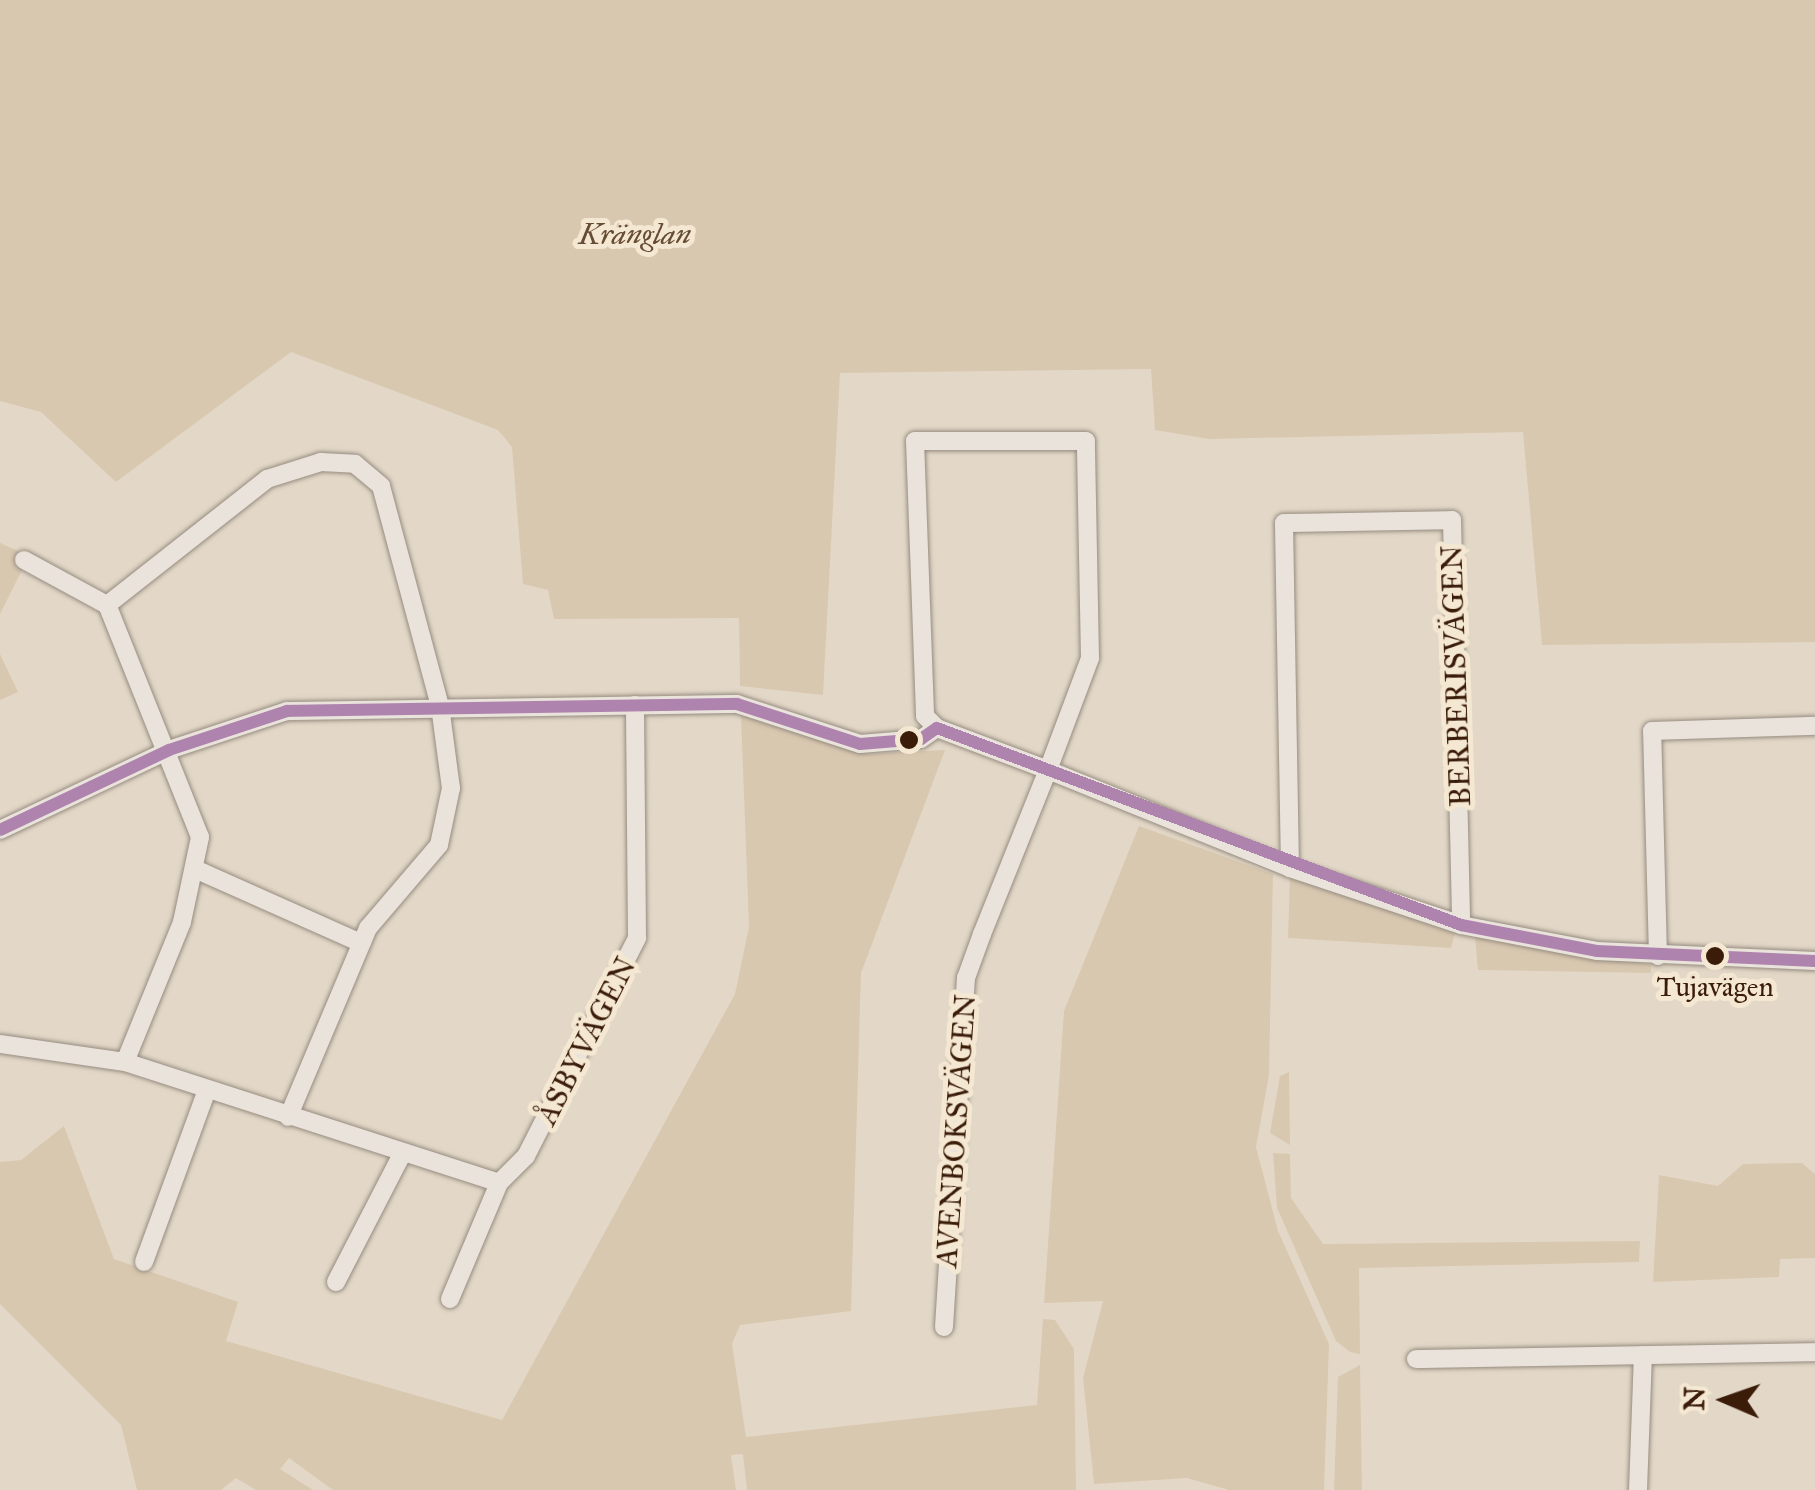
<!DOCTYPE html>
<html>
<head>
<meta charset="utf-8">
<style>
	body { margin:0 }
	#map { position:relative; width:1815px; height:1490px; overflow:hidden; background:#e3d8c7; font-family:"IM FELL Great Primer",serif }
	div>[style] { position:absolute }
	.green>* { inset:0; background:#d9c8b0 }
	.roads { filter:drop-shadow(0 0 2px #968c80) drop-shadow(0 0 2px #968c80) }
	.minor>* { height:18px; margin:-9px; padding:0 9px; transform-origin:9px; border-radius:9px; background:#e9e3db }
	.bus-1>* { height:12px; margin:-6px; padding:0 6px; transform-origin:6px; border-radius:6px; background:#ae84ae }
	.dots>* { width:28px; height:28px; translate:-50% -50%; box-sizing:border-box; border:5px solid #f5e8d3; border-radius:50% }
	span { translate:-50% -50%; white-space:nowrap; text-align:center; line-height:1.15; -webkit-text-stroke:10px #f5e8d3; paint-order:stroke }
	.bus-label { font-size:28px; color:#3a1c09 }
	.park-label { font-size:30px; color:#674c35; font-style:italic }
	.street-label { font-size:30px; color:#3a1c09 }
	.north { position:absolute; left:1675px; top:1350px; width:100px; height:100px; -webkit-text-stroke:8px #f5e8d3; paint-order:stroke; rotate:272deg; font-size:28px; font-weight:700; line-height:40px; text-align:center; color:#3a1c09 }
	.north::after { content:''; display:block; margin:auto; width:35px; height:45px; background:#3a1c09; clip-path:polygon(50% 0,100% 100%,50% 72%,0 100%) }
</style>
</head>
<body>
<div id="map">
	<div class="green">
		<i style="clip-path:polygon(0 0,1815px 0,1815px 642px,1542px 645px,1523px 432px,1209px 439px,1155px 430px,1151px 369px,840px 373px,823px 695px,740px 686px,739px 618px,554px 619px,548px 590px,523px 584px,512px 447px,498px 430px,291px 352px,116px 482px,41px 412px,0 401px)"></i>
		<i style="clip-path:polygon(0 543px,29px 556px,0 614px)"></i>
		<i style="clip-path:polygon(0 654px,18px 692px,0 700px)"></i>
		<i style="clip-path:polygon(741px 715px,866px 754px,945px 750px,861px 973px,851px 1311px,740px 1325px,732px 1344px,746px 1437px,1037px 1405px,1043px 1319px,1055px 1320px,1074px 1349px,1076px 1490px,747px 1490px,743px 1454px,731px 1455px,736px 1490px,333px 1490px,289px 1458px,280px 1469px,313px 1490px,256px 1490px,236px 1478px,221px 1490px,137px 1490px,121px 1425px,0 1304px,0 1162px,21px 1160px,64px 1126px,114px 1259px,238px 1302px,226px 1341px,502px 1420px,735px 994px,749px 927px)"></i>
		<i style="clip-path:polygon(1139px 826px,1273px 874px,1269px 1075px,1256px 1147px,1278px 1231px,1329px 1344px,1324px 1490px,1229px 1490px,1187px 1478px,1094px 1484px,1083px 1378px,1103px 1301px,1044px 1303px,1064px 1011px)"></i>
		<i style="clip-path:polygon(1290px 876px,1455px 933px,1451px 948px,1288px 938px)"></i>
		<i style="clip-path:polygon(1475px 937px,1651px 965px,1651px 973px,1478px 970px)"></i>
		<i style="clip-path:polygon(1289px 1072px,1290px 1145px,1270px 1133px,1280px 1076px)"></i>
		<i style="clip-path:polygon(1273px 1153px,1290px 1154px,1291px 1198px,1323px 1244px,1640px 1241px,1639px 1262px,1359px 1268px,1360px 1354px,1350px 1352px,1336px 1341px,1277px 1208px)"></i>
		<i style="clip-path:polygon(1802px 1163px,1815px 1174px,1815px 1258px,1780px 1259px,1779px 1277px,1653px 1282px,1659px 1175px,1718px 1186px,1743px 1164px)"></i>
		<i style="clip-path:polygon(1360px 1365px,1362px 1490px,1334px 1490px,1338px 1377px)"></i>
	</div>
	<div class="roads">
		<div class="minor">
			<i style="left:24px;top:560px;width:94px;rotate:28.5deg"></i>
			<i style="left:0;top:830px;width:187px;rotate:-25.3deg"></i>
			<i style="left:169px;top:750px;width:124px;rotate:-18.3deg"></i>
			<i style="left:287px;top:711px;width:450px;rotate:-0.9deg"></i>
			<i style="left:737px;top:704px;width:129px;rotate:18deg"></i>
			<i style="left:860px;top:744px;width:61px;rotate:-4.7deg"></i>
			<i style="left:921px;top:739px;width:19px;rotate:-35deg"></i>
			<i style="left:1290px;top:868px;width:345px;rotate:-91deg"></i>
			<i style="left:1284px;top:523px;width:168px;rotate:-1deg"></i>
			<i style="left:1452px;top:520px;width:405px;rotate:88.7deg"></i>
			<i style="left:197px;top:870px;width:180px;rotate:24deg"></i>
			<i style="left:1658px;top:956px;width:225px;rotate:-91.5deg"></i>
			<i style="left:1652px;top:731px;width:163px;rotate:-1.8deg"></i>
			<i style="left:0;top:1044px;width:126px;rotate:8.2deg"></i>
			<i style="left:125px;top:1062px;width:393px;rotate:17.9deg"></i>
			<i style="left:499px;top:1183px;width:38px;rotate:-45deg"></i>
			<i style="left:526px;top:1156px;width:245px;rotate:-63deg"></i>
			<i style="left:637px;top:938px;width:233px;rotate:-90.5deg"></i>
			<i style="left:125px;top:1062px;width:151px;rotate:-67.8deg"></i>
			<i style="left:182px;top:922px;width:87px;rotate:-78deg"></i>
			<i style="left:200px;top:837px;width:250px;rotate:-111.8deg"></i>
			<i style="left:107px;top:605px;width:204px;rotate:-38.2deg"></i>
			<i style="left:267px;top:479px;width:57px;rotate:-17.5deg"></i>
			<i style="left:321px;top:462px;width:34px;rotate:3deg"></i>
			<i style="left:355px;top:464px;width:34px;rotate:40deg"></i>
			<i style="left:381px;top:486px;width:228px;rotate:75deg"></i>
			<i style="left:440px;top:706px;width:83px;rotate:82.4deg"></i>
			<i style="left:451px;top:788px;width:58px;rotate:101.9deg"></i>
			<i style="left:439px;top:845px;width:109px;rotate:130.5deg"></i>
			<i style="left:368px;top:928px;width:205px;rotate:112.9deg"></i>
			<i style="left:144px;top:1262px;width:183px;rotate:-69.9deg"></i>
			<i style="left:336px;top:1282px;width:144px;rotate:-62.7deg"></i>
			<i style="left:450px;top:1299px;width:126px;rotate:-67.1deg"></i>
			<i style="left:944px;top:1327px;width:350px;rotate:-86.4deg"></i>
			<i style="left:966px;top:978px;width:47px;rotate:-70deg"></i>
			<i style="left:982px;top:934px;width:177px;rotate:-68.1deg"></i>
			<i style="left:1048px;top:770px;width:120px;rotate:-69.4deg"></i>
			<i style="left:1090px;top:658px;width:217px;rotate:-91.1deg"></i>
			<i style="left:1086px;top:441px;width:171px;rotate:180deg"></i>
			<i style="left:915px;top:441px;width:275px;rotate:87.9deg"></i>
			<i style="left:925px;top:716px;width:17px;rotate:45deg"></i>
			<i style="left:937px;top:728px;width:119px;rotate:20.7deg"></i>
			<i style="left:1048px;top:770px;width:261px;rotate:22deg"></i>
			<i style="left:1290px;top:868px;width:180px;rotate:18.4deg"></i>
			<i style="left:1461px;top:925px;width:138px;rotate:10.8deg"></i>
			<i style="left:1597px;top:951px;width:218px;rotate:2.6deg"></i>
			<i style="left:1416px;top:1359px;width:399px;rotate:-1deg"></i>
			<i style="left:1638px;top:1490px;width:135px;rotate:-87.9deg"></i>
		</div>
	</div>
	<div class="bus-1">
		<i style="left:937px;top:728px;width:560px;rotate:20.6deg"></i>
		<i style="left:1461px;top:925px;width:138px;rotate:10.8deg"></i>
		<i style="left:1597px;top:951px;width:218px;rotate:2.6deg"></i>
		<i style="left:0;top:830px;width:187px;rotate:-25.3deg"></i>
		<i style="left:169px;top:750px;width:124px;rotate:-18.3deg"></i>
		<i style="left:287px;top:711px;width:450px;rotate:-0.9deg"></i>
		<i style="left:737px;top:704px;width:129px;rotate:18deg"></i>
		<i style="left:860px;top:744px;width:61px;rotate:-4.7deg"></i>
		<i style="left:921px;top:739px;width:19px;rotate:-35deg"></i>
	</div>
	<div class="dots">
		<i style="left:909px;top:740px;background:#3a1c09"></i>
		<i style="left:1715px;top:956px;background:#3a1c09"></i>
	</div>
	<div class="bus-label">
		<span style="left:1715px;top:987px">Tujavägen</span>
	</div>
	<div class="park-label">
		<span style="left:635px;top:234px">Kränglan</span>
	</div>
	<div class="street-label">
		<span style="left:1456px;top:676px;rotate:-92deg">BERBERISVÄGEN</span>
		<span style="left:586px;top:1041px;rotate:-63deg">ÅSBYVÄGEN</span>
		<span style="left:956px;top:1131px;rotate:-86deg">AVENBOKSVÄGEN</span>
	</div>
	<div class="north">N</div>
</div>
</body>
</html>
